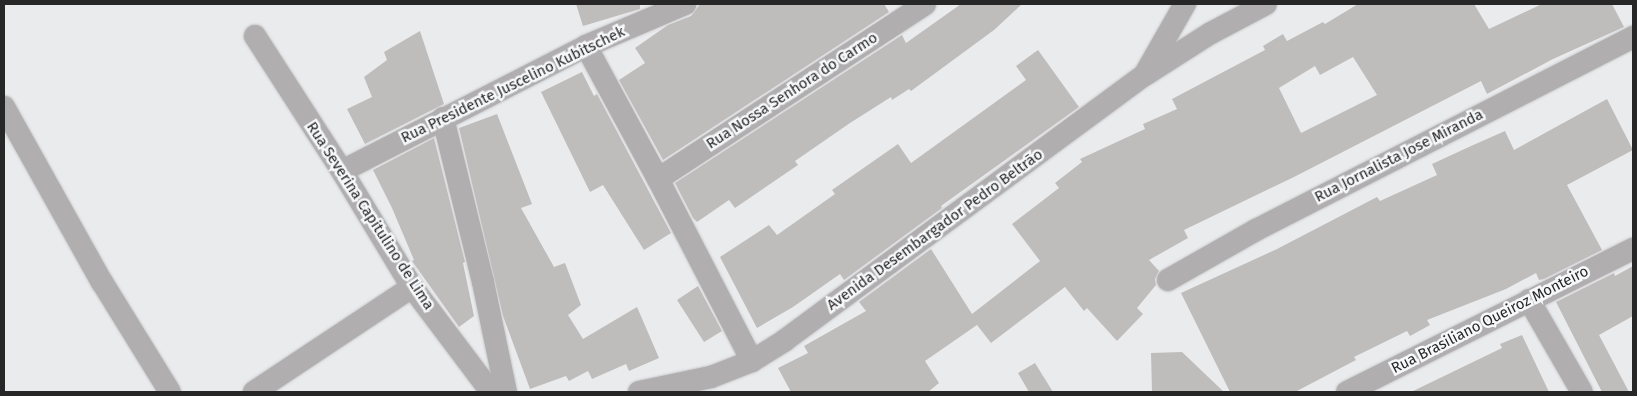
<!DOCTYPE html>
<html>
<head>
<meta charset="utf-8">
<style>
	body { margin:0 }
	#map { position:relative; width:1637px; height:396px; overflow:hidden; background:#eaebed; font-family:"Fira Sans",sans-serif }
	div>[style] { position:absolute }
	.building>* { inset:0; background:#bfbdbc }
	.roads { filter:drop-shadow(0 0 1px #c7c8ca) drop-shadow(0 0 1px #c7c8ca) }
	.street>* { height:22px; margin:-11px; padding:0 11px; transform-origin:11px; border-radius:11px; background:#b0aeae }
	span { translate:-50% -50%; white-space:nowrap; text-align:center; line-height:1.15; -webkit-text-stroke:5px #f7f8fa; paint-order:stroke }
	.street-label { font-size:15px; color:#272728 }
	.frame { position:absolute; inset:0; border:5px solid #272728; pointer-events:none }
</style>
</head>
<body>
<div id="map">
	<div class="building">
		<i style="clip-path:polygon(576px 4px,640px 4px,640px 9px,583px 26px)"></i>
		<i style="clip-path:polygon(700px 4px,884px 4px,889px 12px,663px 160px,619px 80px,645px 63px,635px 48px,668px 25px,691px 16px)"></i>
		<i style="clip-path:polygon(961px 4px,1022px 4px,994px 30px,911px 91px,909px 89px,892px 100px,891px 97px,850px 123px,795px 161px,798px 165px,735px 208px,729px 200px,697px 222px,693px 218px,675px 183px,902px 35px,906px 43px)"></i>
		<i style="clip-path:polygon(evenodd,1358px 4px,1474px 4px,1489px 29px,1542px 4px,1612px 4px,1624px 27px,1553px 59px,1487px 94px,1481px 81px,1294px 177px,1184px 230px,1188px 238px,1149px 260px,1159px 271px,1155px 279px,1156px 285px,1137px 308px,1143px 314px,1117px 341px,1087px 308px,1084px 311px,1065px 287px,991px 343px,977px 325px,925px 361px,939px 383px,928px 392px,791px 392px,778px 368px,808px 353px,804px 346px,866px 311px,859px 302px,931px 249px,972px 314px,1040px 261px,1012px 224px,1059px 188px,1055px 183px,1082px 162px,1080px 159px,1145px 129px,1143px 124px,1177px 109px,1172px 99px,1265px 50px,1263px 46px,1283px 34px,1287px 41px,1323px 22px,1325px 24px,1358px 4px,1353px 57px,1377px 95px,1301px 133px,1279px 88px,1315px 66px,1320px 75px,1353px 57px)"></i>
		<i style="clip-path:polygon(420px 31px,444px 104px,365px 144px,347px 109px,372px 97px,364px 77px,387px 60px,384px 52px)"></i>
		<i style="clip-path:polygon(1038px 50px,1079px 107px,941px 206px,942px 208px,844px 280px,840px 274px,793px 307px,757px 328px,720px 257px,769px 225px,777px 235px,835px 194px,832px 190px,898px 144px,911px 163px,1026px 80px,1016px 66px)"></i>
		<i style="clip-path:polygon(582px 72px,594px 96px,597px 94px,671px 233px,644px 250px,603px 185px,590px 192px,541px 92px)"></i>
		<i style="clip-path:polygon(1607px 99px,1633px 150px,1567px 185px,1602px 250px,1544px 279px,1539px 280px,1536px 273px,1506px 289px,1427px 320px,1430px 325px,1410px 336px,1407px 331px,1354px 357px,1356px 360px,1295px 392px,1230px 392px,1181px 293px,1277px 249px,1377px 197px,1380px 201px,1437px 175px,1432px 164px,1471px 146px,1505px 131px,1514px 150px)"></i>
		<i style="clip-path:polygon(497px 114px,532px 204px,521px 208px,554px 267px,565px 263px,581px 305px,568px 315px,583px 339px,637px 307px,659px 358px,629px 371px,626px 364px,592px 379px,588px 371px,569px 381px,566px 376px,530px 389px,503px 316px,459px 128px)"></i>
		<i style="clip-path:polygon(434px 138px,465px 262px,463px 263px,474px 316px,459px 327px,412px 261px,414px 260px,392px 208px,373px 170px)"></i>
		<i style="clip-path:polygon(1633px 266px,1633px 316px,1599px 335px,1629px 392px,1602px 392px,1556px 302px,1614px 273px,1615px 276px)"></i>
		<i style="clip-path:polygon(698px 286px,722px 331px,704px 342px,677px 300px)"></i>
		<i style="clip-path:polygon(1522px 335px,1549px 392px,1411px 392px,1502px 348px,1500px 344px)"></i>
		<i style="clip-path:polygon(1182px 352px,1224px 392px,1152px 392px,1151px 353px)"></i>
		<i style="clip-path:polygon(1035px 363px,1053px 392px,1029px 392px,1018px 373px)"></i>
	</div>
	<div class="roads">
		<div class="street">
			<i style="left:255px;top:36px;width:161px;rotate:57.2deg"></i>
			<i style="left:342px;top:171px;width:135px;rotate:58.9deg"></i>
			<i style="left:412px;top:287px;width:131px;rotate:53deg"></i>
			<i style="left:586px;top:46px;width:151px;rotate:61.6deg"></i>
			<i style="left:658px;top:179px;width:205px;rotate:62.7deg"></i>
			<i style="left:1145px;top:74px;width:81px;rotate:-60.3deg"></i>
			<i style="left:4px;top:107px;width:201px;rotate:60.8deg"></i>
			<i style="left:102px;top:282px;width:129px;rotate:58.3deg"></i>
			<i style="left:443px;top:118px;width:169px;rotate:76.3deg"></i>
			<i style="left:483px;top:282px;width:112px;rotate:78.2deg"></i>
			<i style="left:342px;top:171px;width:274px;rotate:-27.1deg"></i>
			<i style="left:586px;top:46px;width:108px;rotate:-23deg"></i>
			<i style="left:658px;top:179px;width:319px;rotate:-33.2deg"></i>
			<i style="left:1168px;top:280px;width:101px;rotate:-29.6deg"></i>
			<i style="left:1256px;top:230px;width:424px;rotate:-27.1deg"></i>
			<i style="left:1529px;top:300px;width:106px;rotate:60.1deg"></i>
			<i style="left:254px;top:392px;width:190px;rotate:-33.6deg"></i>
			<i style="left:639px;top:392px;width:74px;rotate:-11.8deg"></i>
			<i style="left:711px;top:377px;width:44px;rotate:-21.3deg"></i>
			<i style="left:752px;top:361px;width:39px;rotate:-32deg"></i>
			<i style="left:785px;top:340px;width:447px;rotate:-36.4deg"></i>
			<i style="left:1145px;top:75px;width:78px;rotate:-32.5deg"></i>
			<i style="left:1211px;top:33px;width:62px;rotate:-27.8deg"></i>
			<i style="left:1347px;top:392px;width:320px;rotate:-26.6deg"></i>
		</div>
	</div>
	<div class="street-label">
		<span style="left:513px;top:85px;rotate:-26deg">Rua Presidente Juscelino Kubitschek</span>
		<span style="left:792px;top:91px;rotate:-33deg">Rua Nossa Senhora do Carmo</span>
		<span style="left:1399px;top:156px;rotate:-27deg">Rua Jornalista Jose Miranda</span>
		<span style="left:370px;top:216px;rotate:57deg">Rua Severina Capitulino de Lima</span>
		<span style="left:935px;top:230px;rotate:-36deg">Avenida Desembargador Pedro Beltrão</span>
		<span style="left:1490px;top:320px;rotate:-27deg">Rua Brasiliano Queiroz Monteiro</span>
	</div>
	<div class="frame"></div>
</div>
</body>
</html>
